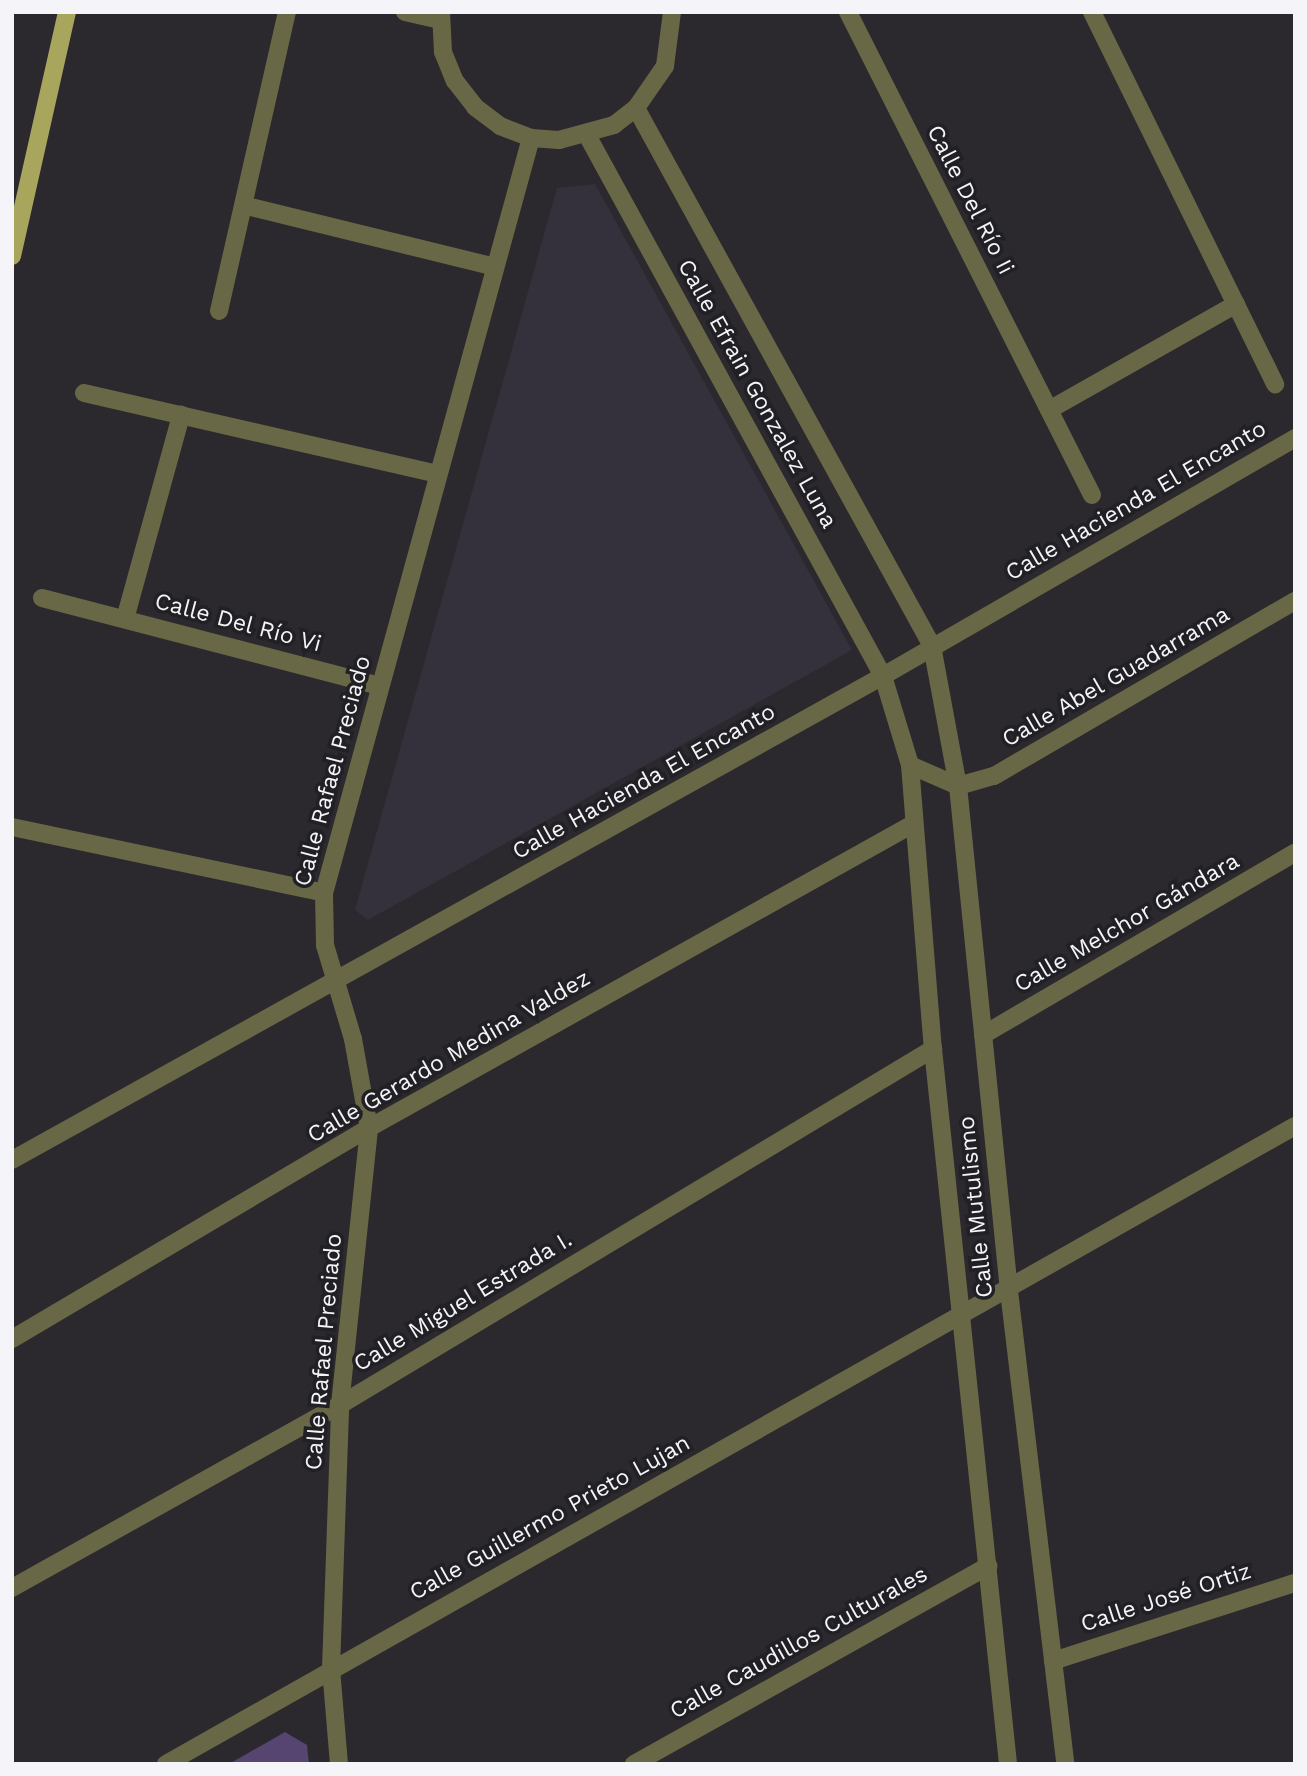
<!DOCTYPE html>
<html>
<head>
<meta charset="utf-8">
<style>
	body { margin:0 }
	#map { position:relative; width:1307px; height:1776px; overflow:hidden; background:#2b292e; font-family:"Work Sans",sans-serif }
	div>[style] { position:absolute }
	.built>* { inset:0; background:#35313c }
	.green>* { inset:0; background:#564471 }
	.minor>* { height:18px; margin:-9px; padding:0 9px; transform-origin:9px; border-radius:9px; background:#696846 }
	.major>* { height:18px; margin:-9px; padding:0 9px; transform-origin:9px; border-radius:9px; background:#a8a65c }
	span { translate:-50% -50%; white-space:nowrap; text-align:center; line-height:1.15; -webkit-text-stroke:7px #212025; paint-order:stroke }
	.street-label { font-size:23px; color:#f5f4f8 }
	.frame { position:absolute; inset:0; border:14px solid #f5f4f8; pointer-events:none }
</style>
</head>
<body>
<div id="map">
	<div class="built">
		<i style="clip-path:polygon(595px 184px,852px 650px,368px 920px,355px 910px,557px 188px)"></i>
	</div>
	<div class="green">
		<i style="clip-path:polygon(285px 1732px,307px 1745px,309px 1764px,229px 1764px)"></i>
	</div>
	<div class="minor">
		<i style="left:405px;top:12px;width:36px;rotate:13deg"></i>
		<i style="left:441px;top:12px;width:40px;rotate:87.1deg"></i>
		<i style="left:443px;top:52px;width:31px;rotate:68deg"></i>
		<i style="left:455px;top:81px;width:33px;rotate:52deg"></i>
		<i style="left:475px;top:107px;width:31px;rotate:37deg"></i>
		<i style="left:500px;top:126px;width:33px;rotate:21deg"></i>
		<i style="left:531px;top:138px;width:28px;rotate:4deg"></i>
		<i style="left:559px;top:140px;width:57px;rotate:-15.3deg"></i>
		<i style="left:614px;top:125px;width:28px;rotate:-38deg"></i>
		<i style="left:636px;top:108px;width:51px;rotate:-55.4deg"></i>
		<i style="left:665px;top:66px;width:54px;rotate:-82.6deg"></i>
		<i style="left:848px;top:12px;width:541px;rotate:63.2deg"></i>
		<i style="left:1092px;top:12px;width:415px;rotate:63.8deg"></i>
		<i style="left:636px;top:108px;width:614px;rotate:61.18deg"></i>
		<i style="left:932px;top:646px;width:142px;rotate:79.5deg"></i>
		<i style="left:958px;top:786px;width:508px;rotate:84.23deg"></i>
		<i style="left:1009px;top:1291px;width:476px;rotate:83.2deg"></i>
		<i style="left:587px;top:135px;width:617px;rotate:61.32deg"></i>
		<i style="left:883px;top:676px;width:93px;rotate:73.1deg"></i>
		<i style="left:910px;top:765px;width:285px;rotate:85.4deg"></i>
		<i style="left:933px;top:1049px;width:719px;rotate:84.01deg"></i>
		<i style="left:247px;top:206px;width:255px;rotate:13.8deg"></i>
		<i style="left:219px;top:311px;width:307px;rotate:-77.2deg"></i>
		<i style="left:84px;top:393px;width:363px;rotate:12.9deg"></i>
		<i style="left:1049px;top:410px;width:215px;rotate:-29.5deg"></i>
		<i style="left:42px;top:598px;width:349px;rotate:14.6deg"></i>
		<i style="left:125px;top:619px;width:212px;rotate:-74.6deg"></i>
		<i style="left:910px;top:765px;width:52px;rotate:23.6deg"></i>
		<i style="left:958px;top:786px;width:37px;rotate:-16deg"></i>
		<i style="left:994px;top:776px;width:348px;rotate:-30.2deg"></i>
		<i style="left:12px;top:827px;width:319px;rotate:11.9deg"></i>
		<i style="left:983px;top:1035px;width:361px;rotate:-30.3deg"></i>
		<i style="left:12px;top:1160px;width:996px;rotate:-29.06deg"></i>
		<i style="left:883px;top:676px;width:476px;rotate:-30deg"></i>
		<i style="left:12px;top:1339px;width:415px;rotate:-30.6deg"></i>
		<i style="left:369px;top:1128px;width:623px;rotate:-29.2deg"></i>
		<i style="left:12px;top:1588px;width:376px;rotate:-29.2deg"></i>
		<i style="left:340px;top:1405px;width:692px;rotate:-30.98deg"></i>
		<i style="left:1053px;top:1661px;width:254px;rotate:-17.9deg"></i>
		<i style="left:166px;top:1764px;width:1297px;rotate:-29.47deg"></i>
		<i style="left:339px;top:1764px;width:95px;rotate:-94.8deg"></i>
		<i style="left:331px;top:1669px;width:264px;rotate:-88deg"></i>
		<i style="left:340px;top:1405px;width:279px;rotate:-84deg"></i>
		<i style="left:369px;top:1128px;width:90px;rotate:-100.2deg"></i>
		<i style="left:353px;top:1039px;width:98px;rotate:-106.6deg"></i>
		<i style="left:325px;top:945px;width:52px;rotate:-91.1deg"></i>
		<i style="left:324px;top:893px;width:783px;rotate:-74.67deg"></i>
		<i style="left:634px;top:1764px;width:406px;rotate:-29.2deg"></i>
	</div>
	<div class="major">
		<i style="left:12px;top:256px;width:250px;rotate:-77.3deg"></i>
	</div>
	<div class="street-label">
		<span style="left:970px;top:200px;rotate:63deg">Calle Del Río Ii</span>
		<span style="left:757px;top:394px;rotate:61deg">Calle Efrain Gonzalez Luna</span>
		<span style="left:1136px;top:501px;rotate:-30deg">Calle Hacienda El Encanto</span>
		<span style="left:238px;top:623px;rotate:15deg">Calle Del Río Vi</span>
		<span style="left:1116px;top:677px;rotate:-30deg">Calle Abel Guadarrama</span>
		<span style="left:333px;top:771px;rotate:-75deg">Calle Rafael Preciado</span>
		<span style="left:644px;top:782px;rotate:-29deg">Calle Hacienda El Encanto</span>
		<span style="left:1127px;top:923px;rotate:-30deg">Calle Melchor Gándara</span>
		<span style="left:449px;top:1057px;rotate:-30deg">Calle Gerardo Medina Valdez</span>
		<span style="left:976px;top:1207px;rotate:-96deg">Calle Mutulismo</span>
		<span style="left:463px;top:1302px;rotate:-31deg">Calle Miguel Estrada I.</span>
		<span style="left:324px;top:1352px;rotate:-85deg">Calle Rafael Preciado</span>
		<span style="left:550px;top:1518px;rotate:-29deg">Calle Guillermo Prieto Lujan</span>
		<span style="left:1166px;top:1598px;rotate:-18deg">Calle José Ortiz</span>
		<span style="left:799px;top:1643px;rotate:-29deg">Calle Caudillos Culturales</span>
	</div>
	<div class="frame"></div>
</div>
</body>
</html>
